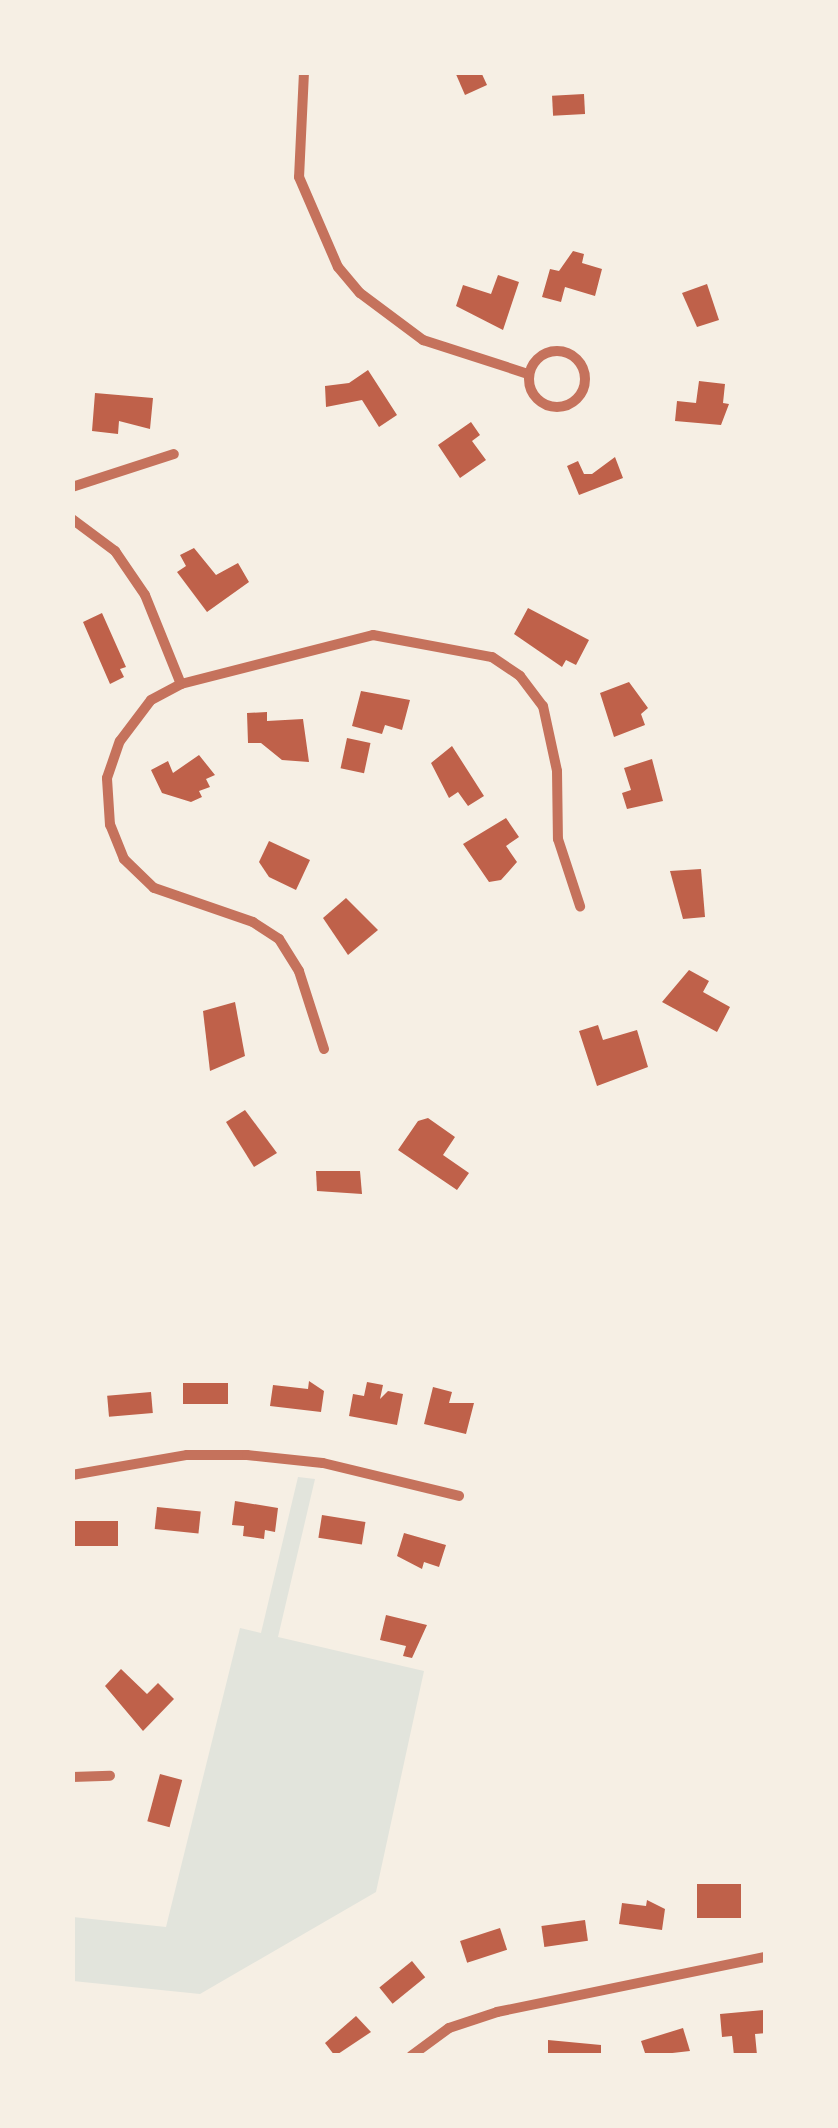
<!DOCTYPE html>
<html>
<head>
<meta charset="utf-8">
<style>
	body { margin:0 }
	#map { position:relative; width:838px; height:2128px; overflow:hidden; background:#f6efe4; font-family:Commissioner,sans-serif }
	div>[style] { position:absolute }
	.green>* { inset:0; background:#e2e4dc }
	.building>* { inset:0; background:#bf614a; transform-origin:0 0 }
	.minor>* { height:10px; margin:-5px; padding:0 5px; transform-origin:5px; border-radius:5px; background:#c5725c }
	.minor>.ring { margin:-5px; padding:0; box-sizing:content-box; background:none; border:10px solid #c5725c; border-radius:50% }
	span { translate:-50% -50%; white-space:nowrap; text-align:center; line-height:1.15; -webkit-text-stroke:10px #f6efe4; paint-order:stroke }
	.frame { position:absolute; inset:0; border:75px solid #f6efe4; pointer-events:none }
</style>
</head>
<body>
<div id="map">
	<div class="green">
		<i style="clip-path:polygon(298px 1477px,315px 1479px,278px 1637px,424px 1671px,376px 1892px,200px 1994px,73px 1981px,73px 1917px,166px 1927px,240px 1628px,261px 1633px)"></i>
	</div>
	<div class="building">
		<i style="clip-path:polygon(455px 72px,481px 72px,487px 85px,465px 95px)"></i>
		<i style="left:584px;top:94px;width:20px;height:32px;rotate:87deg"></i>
		<i style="clip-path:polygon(573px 251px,584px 254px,582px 263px,602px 269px,595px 296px,565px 287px,561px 302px,542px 297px,550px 269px,559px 271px)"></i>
		<i style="clip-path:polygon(498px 275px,519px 282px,503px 330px,456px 306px,463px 285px,491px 294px)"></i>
		<i style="clip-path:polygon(707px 284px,719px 320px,697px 327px,682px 293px)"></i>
		<i style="clip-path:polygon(368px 370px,397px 415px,379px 427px,362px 400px,326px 407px,325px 386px,349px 383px)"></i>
		<i style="clip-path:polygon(699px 381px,725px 384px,723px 403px,729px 404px,721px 425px,675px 421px,677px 401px,696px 403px)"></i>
		<i style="clip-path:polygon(95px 393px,153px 398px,150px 429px,119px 421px,118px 434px,92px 431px)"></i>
		<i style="clip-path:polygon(471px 422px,480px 435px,472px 441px,486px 460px,460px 478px,438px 445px)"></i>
		<i style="clip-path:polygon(615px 457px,623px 478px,579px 495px,567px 466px,578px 461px,584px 474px,592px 474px)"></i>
		<i style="clip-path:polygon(194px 548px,216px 575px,238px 563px,249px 582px,207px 612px,177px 572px,186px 566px,180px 555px)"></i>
		<i style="clip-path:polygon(528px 608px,589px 640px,576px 665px,566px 660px,562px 667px,514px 634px)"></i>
		<i style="clip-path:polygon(102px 613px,126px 667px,120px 669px,124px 677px,110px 684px,83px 622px)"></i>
		<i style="clip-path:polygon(629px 682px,648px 708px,641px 714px,645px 725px,614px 737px,600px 693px)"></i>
		<i style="clip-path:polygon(361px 691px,410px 700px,402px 730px,385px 725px,382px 734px,352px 726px)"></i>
		<i style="clip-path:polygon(267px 712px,267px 721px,303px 719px,309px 762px,282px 760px,261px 743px,248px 743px,247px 713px)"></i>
		<i style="left:347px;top:738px;width:24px;height:31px;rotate:12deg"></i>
		<i style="clip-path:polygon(452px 746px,484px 796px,468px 806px,458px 792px,449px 798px,431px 763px)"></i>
		<i style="clip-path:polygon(199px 755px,215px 775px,206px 779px,210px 787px,199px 791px,202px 797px,191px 802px,162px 793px,151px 770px,168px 761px,173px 773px)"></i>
		<i style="clip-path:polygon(652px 759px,663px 801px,627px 809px,622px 793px,631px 790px,624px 768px)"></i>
		<i style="clip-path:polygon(506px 818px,519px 837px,506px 846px,517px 862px,501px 880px,489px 882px,463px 844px)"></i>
		<i style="clip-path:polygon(269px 841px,310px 860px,296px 890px,269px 877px,259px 862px)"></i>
		<i style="clip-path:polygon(701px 869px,705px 917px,683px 919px,670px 871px)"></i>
		<i style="clip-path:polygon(346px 898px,378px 930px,348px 955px,323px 918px)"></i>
		<i style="clip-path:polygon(689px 970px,709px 981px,703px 992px,730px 1007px,717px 1032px,662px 1002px)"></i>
		<i style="clip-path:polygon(235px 1002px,245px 1056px,210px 1071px,203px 1011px)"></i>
		<i style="clip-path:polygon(598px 1025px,603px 1040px,637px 1030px,648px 1067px,597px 1086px,579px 1031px)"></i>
		<i style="clip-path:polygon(245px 1110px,277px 1153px,254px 1167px,226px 1122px)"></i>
		<i style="clip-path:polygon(428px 1118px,455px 1137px,443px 1155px,469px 1173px,457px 1190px,398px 1150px,418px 1121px)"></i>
		<i style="clip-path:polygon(316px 1171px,360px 1171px,362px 1194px,317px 1191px)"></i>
		<i style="clip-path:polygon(309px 1381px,324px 1391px,321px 1412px,270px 1406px,273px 1385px,308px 1389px)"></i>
		<i style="clip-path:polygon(367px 1382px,383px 1385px,380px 1399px,388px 1391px,403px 1394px,397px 1425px,349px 1416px,353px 1394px,364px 1396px)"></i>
		<i style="left:228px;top:1383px;width:21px;height:45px;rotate:90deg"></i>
		<i style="clip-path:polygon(433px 1387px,452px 1392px,449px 1403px,474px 1403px,466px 1434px,424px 1424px)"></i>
		<i style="left:151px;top:1392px;width:21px;height:44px;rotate:85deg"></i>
		<i style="clip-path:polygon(235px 1501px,278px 1508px,275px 1532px,265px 1530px,264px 1539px,243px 1536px,244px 1526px,232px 1525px)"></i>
		<i style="left:157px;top:1507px;width:44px;height:22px;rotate:6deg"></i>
		<i style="left:322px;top:1515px;width:44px;height:23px;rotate:9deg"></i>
		<i style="left:118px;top:1521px;width:25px;height:46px;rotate:90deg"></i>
		<i style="clip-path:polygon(404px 1533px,446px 1545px,439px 1567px,424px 1562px,422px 1569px,397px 1556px)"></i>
		<i style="clip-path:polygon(386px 1615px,427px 1625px,412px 1658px,403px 1656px,406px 1646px,380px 1640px)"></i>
		<i style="clip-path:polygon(121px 1669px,147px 1694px,158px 1683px,174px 1699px,143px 1731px,105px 1686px)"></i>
		<i style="left:160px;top:1774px;width:23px;height:49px;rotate:15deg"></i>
		<i style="left:697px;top:1884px;width:44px;height:34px"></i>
		<i style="clip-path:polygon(647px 1900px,665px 1909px,662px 1930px,619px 1924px,622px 1903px,646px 1906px)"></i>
		<i style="left:585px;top:1920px;width:21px;height:44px;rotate:82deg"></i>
		<i style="left:500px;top:1928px;width:23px;height:42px;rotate:72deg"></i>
		<i style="left:412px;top:1961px;width:21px;height:42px;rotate:51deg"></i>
		<i style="clip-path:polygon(765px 2010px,766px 2033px,755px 2034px,757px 2055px,734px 2056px,732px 2036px,722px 2037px,720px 2014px)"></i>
		<i style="clip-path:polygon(356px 2016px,371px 2032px,335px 2056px,325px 2043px)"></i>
		<i style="clip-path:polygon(683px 2028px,690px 2051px,646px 2056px,641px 2041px)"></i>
		<i style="clip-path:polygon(548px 2040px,601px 2045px,601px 2056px,548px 2056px)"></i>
	</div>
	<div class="minor">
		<i style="left:304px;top:72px;width:105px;rotate:92.7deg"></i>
		<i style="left:299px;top:177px;width:98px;rotate:66.6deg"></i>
		<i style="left:338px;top:267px;width:34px;rotate:50deg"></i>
		<i style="left:360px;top:293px;width:79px;rotate:36.7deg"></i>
		<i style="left:423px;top:340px;width:107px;rotate:17.9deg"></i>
		<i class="ring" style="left:529px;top:351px;width:46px;height:46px"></i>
		<i style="left:72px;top:487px;width:107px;rotate:-17.9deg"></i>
		<i style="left:72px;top:519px;width:54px;rotate:36.7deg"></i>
		<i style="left:115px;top:551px;width:53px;rotate:55.7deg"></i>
		<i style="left:145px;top:595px;width:96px;rotate:68deg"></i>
		<i style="left:324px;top:1049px;width:82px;rotate:-107.8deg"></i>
		<i style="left:299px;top:971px;width:38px;rotate:-122deg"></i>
		<i style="left:279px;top:939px;width:31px;rotate:-147deg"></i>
		<i style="left:253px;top:922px;width:105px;rotate:-161deg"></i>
		<i style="left:154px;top:888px;width:42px;rotate:-136deg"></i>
		<i style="left:124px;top:859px;width:37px;rotate:-112deg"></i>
		<i style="left:110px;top:825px;width:47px;rotate:-93.7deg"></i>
		<i style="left:107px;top:778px;width:39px;rotate:-71deg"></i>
		<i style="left:120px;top:741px;width:51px;rotate:-52.9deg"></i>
		<i style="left:151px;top:700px;width:34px;rotate:-28deg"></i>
		<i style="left:181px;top:684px;width:198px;rotate:-14.3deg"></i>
		<i style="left:373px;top:635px;width:121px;rotate:10.5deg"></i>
		<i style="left:492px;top:657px;width:34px;rotate:34deg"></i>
		<i style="left:520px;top:676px;width:38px;rotate:53deg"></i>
		<i style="left:543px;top:706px;width:66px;rotate:77.8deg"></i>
		<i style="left:557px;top:771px;width:68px;rotate:89.2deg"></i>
		<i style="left:558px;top:839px;width:71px;rotate:71.8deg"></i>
		<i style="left:72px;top:1475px;width:117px;rotate:-9.9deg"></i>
		<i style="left:187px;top:1455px;width:60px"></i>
		<i style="left:247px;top:1455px;width:76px;rotate:6deg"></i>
		<i style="left:323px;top:1463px;width:140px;rotate:13.6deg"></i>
		<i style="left:72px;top:1777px;width:38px;rotate:-2deg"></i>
		<i style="left:411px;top:2056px;width:47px;rotate:-36.4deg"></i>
		<i style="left:449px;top:2028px;width:51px;rotate:-18.4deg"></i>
		<i style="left:497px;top:2012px;width:275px;rotate:-11.6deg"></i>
	</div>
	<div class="frame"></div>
</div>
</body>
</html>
